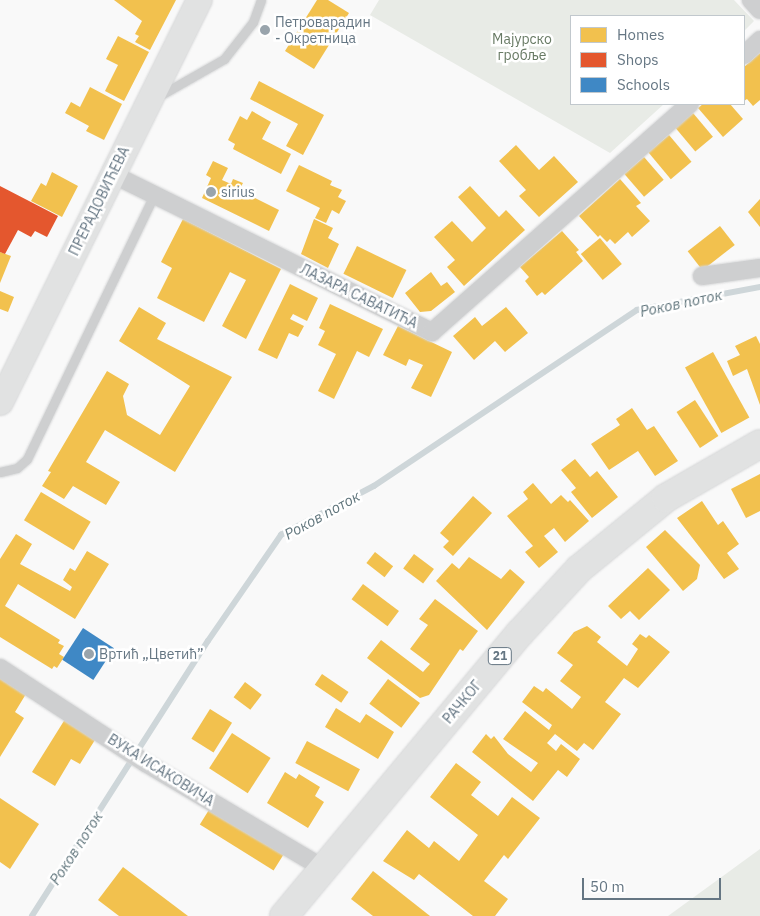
<!DOCTYPE html>
<html>
<head>
<meta charset="utf-8">
<style>
	body { margin:0 }
	#map { position:relative; width:760px; height:916px; overflow:hidden; background:#f9f9f9; font-family:"IBM Plex Sans",sans-serif }
	div>[style] { position:absolute }
	.green>* { inset:0; background:#e8ebe6 }
	.homes>* { inset:0; background:#f2c14e; transform-origin:0 0 }
	.shops>* { inset:0; background:#e4572e }
	.schools>* { inset:0; background:#3f88c5; transform-origin:0 0 }
	.stream>* { height:5.5px; margin:-2.75px; padding:0 2.75px; transform-origin:2.75px; border-radius:2.75px; background:#ced6d9 }
	.roads { filter:drop-shadow(0 0 1px #d5d6d7) drop-shadow(0 0 1px #d5d6d7) }
	.service>* { height:9px; margin:-4.5px; padding:0 4.5px; transform-origin:4.5px; border-radius:4.5px; background:#cecfd0 }
	.minor>* { height:18px; margin:-9px; padding:0 9px; transform-origin:9px; border-radius:9px; background:#cecfd0 }
	.secondary>* { height:25px; margin:-12.5px; padding:0 12.5px; transform-origin:12.5px; border-radius:12.5px; background:#e1e2e2 }
	.primary>* { height:28px; margin:-14px; padding:0 14px; transform-origin:14px; border-radius:14px; background:#e1e2e2 }
	.dots>* { width:14px; height:14px; translate:-50% -50%; box-sizing:border-box; border:2px solid #fff; border-radius:50% }
	span { translate:-50% -50%; white-space:nowrap; text-align:center; line-height:1.15; -webkit-text-stroke:5px #fff; paint-order:stroke }
	.shield-label span { padding:1px 4px; background:#fff; border:1px solid; border-radius:4px; -webkit-text-stroke-width:0 }
	.shield-label { font-size:12px; color:#657683; font-weight:700 }
	.poi-label { font-size:14px; color:#657683 }
	.left { translate:0 -50%; text-align:left }
	.park-label { font-size:14px; color:#687a64 }
	.street-label { font-size:14px; color:#657683 }
	.water-label { font-size:15px; color:#60757c; font-style:italic }
	.legend { position:absolute; left:570px; top:15px; width:175px; height:90px; box-sizing:border-box; background:#fff; border:1px solid #c1c8cd; margin:0; padding:6px 9px; list-style:none; font-size:15px; color:#657683 }
	.legend li { display:flex; align-items:center; gap:10px; height:25px }
	.legend b { width:25px; border:1px solid #c1c8cd }
	.scale { position:absolute; left:582px; top:878px; width:139px; height:22px; box-sizing:border-box; border:2px solid #657683; border-top:0; padding-left:6px; font-size:15px; line-height:18px; white-space:nowrap; color:#657683; -webkit-text-stroke:4px #fff; paint-order:stroke }
</style>
</head>
<body>
<div id="map">
	<div class="green">
		<i style="clip-path:polygon(379px 0,734px 0,754px 21px,744px 31px,744px 16px,571px 16px,571px 104px,664px 104px,610px 153px,370px 15px)"></i>
		<i style="clip-path:polygon(760px 849px,760px 916px,668px 916px)"></i>
	</div>
	<div class="homes">
		<i style="clip-path:polygon(114px 0,176px 0,150px 50px,135px 42px,139px 36px,135px 34px,142px 21px)"></i>
		<i style="clip-path:polygon(317px 0,328px 0,349px 13px,314px 69px,285px 51px)"></i>
		<i style="clip-path:polygon(118px 36px,149px 52px,124px 101px,105px 91px,118px 65px,106px 59px)"></i>
		<i style="clip-path:polygon(760px 53px,760px 100px,753px 106px,747px 99px,744px 101px,744px 67px)"></i>
		<i style="clip-path:polygon(259px 81px,324px 115px,303px 155px,286px 146px,298px 124px,250px 99px)"></i>
		<i style="clip-path:polygon(90px 87px,122px 104px,104px 140px,86px 131px,89px 126px,65px 113px,71px 102px,80px 107px)"></i>
		<i style="clip-path:polygon(703px 104px,730px 104px,743px 119px,723px 137px,698px 108px)"></i>
		<i style="clip-path:polygon(252px 111px,271px 122px,262px 139px,291px 154px,281px 174px,233px 149px,235px 144px,228px 140px,240px 116px,247px 120px)"></i>
		<i style="left:693px;top:113px;width:31px;height:23px;rotate:50deg"></i>
		<i style="left:669px;top:135px;width:35px;height:27px;rotate:50deg"></i>
		<i style="clip-path:polygon(516px 145px,539px 170px,554px 156px,578px 182px,539px 217px,519px 196px,526px 190px,499px 161px)"></i>
		<i style="left:644px;top:157px;width:30px;height:26px;rotate:49deg"></i>
		<i style="clip-path:polygon(213px 161px,228px 168px,222px 180px,231px 184px,233px 179px,243px 183px,239px 190px,279px 210px,269px 231px,202px 198px,211px 178px,206px 175px)"></i>
		<i style="clip-path:polygon(299px 165px,332px 181px,330px 185px,342px 190px,338px 197px,346px 201px,339px 214px,332px 210px,326px 223px,315px 218px,320px 208px,286px 191px)"></i>
		<i style="clip-path:polygon(52px 172px,78px 186px,62px 217px,31px 201px,41px 183px,46px 186px)"></i>
		<i style="clip-path:polygon(620px 179px,641px 203px,636px 206px,650px 221px,632px 237px,628px 232px,615px 244px,610px 239px,607px 242px,600px 235px,598px 237px,579px 216px)"></i>
		<i style="clip-path:polygon(470px 186px,499px 217px,506px 210px,525px 230px,464px 286px,447px 267px,455px 260px,434px 237px,452px 221px,472px 242px,486px 228px,458px 197px)"></i>
		<i style="clip-path:polygon(760px 199px,760px 227px,748px 212px)"></i>
		<i style="clip-path:polygon(183px 219px,281px 269px,246px 339px,222px 326px,246px 280px,230px 272px,204px 322px,157px 298px,172px 268px,161px 262px)"></i>
		<i style="clip-path:polygon(314px 219px,333px 228px,328px 238px,339px 244px,328px 268px,301px 254px)"></i>
		<i style="left:720px;top:226px;width:24px;height:41px;rotate:52deg"></i>
		<i style="clip-path:polygon(562px 231px,579px 250px,576px 252px,583px 261px,545px 295px,542px 292px,537px 296px,525px 281px,529px 277px,520px 267px)"></i>
		<i style="left:600px;top:238px;width:34px;height:25px;rotate:50deg"></i>
		<i style="left:357px;top:246px;width:55px;height:31px;rotate:26deg"></i>
		<i style="clip-path:polygon(0 252px,11px 256px,0 283px)"></i>
		<i style="clip-path:polygon(431px 272px,441px 286px,447px 282px,455px 292px,431px 311px,420px 312px,405px 293px)"></i>
		<i style="clip-path:polygon(290px 284px,318px 298px,307px 321px,293px 314px,290px 319px,304px 326px,298px 337px,289px 333px,277px 359px,258px 350px)"></i>
		<i style="clip-path:polygon(0 291px,14px 297px,8px 312px,0 309px)"></i>
		<i style="clip-path:polygon(330px 304px,383px 329px,369px 357px,357px 351px,334px 399px,318px 391px,336px 354px,318px 345px,325px 331px,319px 328px)"></i>
		<i style="clip-path:polygon(139px 307px,166px 323px,157px 339px,232px 377px,175px 472px,105px 430px,86px 462px,120px 482px,106px 505px,73px 486px,64px 499px,42px 486px,51px 472px,48px 471px,107px 371px,129px 384px,123px 396px,127px 415px,160px 435px,190px 386px,119px 341px)"></i>
		<i style="clip-path:polygon(506px 307px,528px 333px,505px 352px,495px 341px,474px 360px,453px 336px,475px 317px,482px 326px)"></i>
		<i style="clip-path:polygon(398px 326px,452px 352px,431px 397px,411px 388px,423px 365px,409px 359px,406px 366px,383px 355px)"></i>
		<i style="clip-path:polygon(756px 336px,760px 344px,760px 405px,747px 369px,733px 376px,727px 361px,740px 355px,735px 346px)"></i>
		<i style="left:713px;top:352px;width:75px;height:32px;rotate:61deg"></i>
		<i style="left:695px;top:400px;width:43px;height:22px;rotate:57deg"></i>
		<i style="clip-path:polygon(632px 408px,647px 430px,654px 426px,678px 461px,655px 476px,638px 451px,609px 470px,591px 444px,620px 425px,616px 419px)"></i>
		<i style="clip-path:polygon(575px 459px,590px 477px,597px 471px,618px 497px,592px 518px,571px 492px,576px 488px,561px 470px)"></i>
		<i style="clip-path:polygon(760px 474px,760px 511px,746px 518px,731px 489px)"></i>
		<i style="clip-path:polygon(533px 483px,551px 504px,561px 495px,568px 502px,570px 500px,589px 521px,565px 542px,554px 528px,544px 536px,558px 552px,539px 568px,525px 552px,533px 546px,507px 516px,528px 499px,523px 492px)"></i>
		<i style="left:41px;top:492px;width:58px;height:33px;rotate:31deg"></i>
		<i style="clip-path:polygon(473px 496px,492px 513px,453px 556px,443px 547px,449px 541px,440px 533px)"></i>
		<i style="clip-path:polygon(702px 501px,718px 525px,723px 521px,739px 544px,727px 553px,739px 569px,724px 579px,677px 518px)"></i>
		<i style="clip-path:polygon(665px 530px,700px 565px,697px 579px,683px 591px,646px 547px)"></i>
		<i style="clip-path:polygon(16px 534px,32px 544px,20px 564px,70px 591px,72px 587px,63px 580px,70px 568px,75px 571px,87px 551px,109px 564px,75px 619px,18px 584px,5px 606px,60px 640px,58px 643px,64px 646px,59px 654px,64px 657px,57px 668px,54px 666px,52px 669px,0 637px,0 559px)"></i>
		<i style="left:375px;top:552px;width:23px;height:14px;rotate:38deg"></i>
		<i style="left:414px;top:554px;width:25px;height:18px;rotate:37deg"></i>
		<i style="clip-path:polygon(469px 557px,501px 579px,510px 569px,525px 582px,487px 630px,436px 581px,452px 563px,459px 569px)"></i>
		<i style="clip-path:polygon(648px 568px,670px 590px,639px 620px,630px 611px,621px 619px,608px 606px)"></i>
		<i style="left:363px;top:584px;width:45px;height:19px;rotate:37deg"></i>
		<i style="clip-path:polygon(435px 599px,478px 631px,463px 651px,460px 649px,429px 695px,420px 698px,367px 658px,381px 640px,423px 672px,430px 664px,410px 649px,428px 625px,419px 619px)"></i>
		<i style="clip-path:polygon(587px 626px,601px 637px,597px 642px,627px 666px,638px 649px,632px 644px,640px 634px,646px 638px,649px 635px,670px 652px,638px 688px,624px 678px,605px 702px,621px 714px,593px 750px,584px 743px,577px 751px,555px 734px,547px 743px,556px 751px,561px 744px,580px 759px,567px 777px,558px 770px,533px 801px,472px 752px,486px 734px,491px 739px,494px 736px,508px 754px,531px 772px,538px 763px,503px 739px,525px 711px,549px 730px,552px 725px,522px 702px,534px 686px,543px 692px,546px 688px,572px 709px,581px 697px,560px 681px,573px 665px,557px 653px,574px 632px)"></i>
		<i style="clip-path:polygon(0 672px,29px 689px,15px 712px,24px 718px,0 757px)"></i>
		<i style="left:322px;top:674px;width:32px;height:13px;rotate:34deg"></i>
		<i style="left:388px;top:679px;width:40px;height:31px;rotate:37deg"></i>
		<i style="left:245px;top:682px;width:21px;height:19px;rotate:37deg"></i>
		<i style="clip-path:polygon(336px 708px,360px 723px,366px 714px,394px 732px,378px 759px,325px 727px)"></i>
		<i style="left:210px;top:709px;width:26px;height:35px;rotate:32deg"></i>
		<i style="clip-path:polygon(67px 716px,98px 735px,80px 764px,71px 759px,55px 786px,32px 772px)"></i>
		<i style="left:232px;top:733px;width:46px;height:42px;rotate:33deg"></i>
		<i style="left:307px;top:741px;width:60px;height:25px;rotate:28deg"></i>
		<i style="clip-path:polygon(456px 763px,481px 782px,471px 795px,498px 816px,512px 797px,540px 818px,508px 859px,504px 855px,484px 881px,508px 899px,495px 916px,473px 916px,419px 874px,414px 880px,383px 861px,407px 830px,429px 848px,434px 841px,459px 861px,478px 835px,430px 797px)"></i>
		<i style="clip-path:polygon(285px 772px,296px 779px,299px 774px,320px 787px,315px 796px,324px 802px,308px 828px,267px 803px)"></i>
		<i style="clip-path:polygon(0 798px,39px 824px,10px 869px,0 862px)"></i>
		<i style="left:212px;top:805px;width:87px;height:23px;rotate:32deg"></i>
		<i style="clip-path:polygon(123px 867px,188px 916px,119px 916px,98px 900px)"></i>
		<i style="clip-path:polygon(373px 871px,430px 916px,373px 916px,351px 899px)"></i>
	</div>
	<div class="shops">
		<i style="clip-path:polygon(0 186px,58px 216px,47px 237px,35px 231px,31px 237px,18px 230px,5px 254px,0 252px)"></i>
	</div>
	<div class="schools">
		<i style="left:83px;top:628px;width:37px;height:38px;rotate:33deg"></i>
	</div>
	<div class="stream">
		<i style="left:32px;top:916px;width:326px;rotate:-57.4deg"></i>
		<i style="left:208px;top:641px;width:129px;rotate:-55.4deg"></i>
		<i style="left:281px;top:535px;width:105px;rotate:-27.8deg"></i>
		<i style="left:374px;top:486px;width:316px;rotate:-33.8deg"></i>
		<i style="left:637px;top:310px;width:125px;rotate:-10.6deg"></i>
	</div>
	<div class="roads">
		<div class="service">
			<i style="left:159px;top:96px;width:75px;rotate:-29.6deg"></i>
			<i style="left:224px;top:59px;width:47px;rotate:-51.9deg"></i>
			<i style="left:253px;top:22px;width:23px;rotate:-70deg"></i>
			<i style="left:0;top:472px;width:17px;rotate:-13deg"></i>
			<i style="left:17px;top:468px;width:13px;rotate:-42deg"></i>
			<i style="left:27px;top:459px;width:293px;rotate:-64.3deg"></i>
		</div>
		<div class="minor">
			<i style="left:751px;top:0;width:13px;rotate:48deg"></i>
			<i style="left:744px;top:55px;width:22px;rotate:-43deg"></i>
			<i style="left:112px;top:174px;width:357px;rotate:26.3deg"></i>
			<i style="left:432px;top:332px;width:344px;rotate:-41.5deg"></i>
			<i style="left:702px;top:276px;width:59px;rotate:-7.9deg"></i>
			<i style="left:0;top:668px;width:174px;rotate:33.1deg"></i>
			<i style="left:146px;top:763px;width:206px;rotate:30.7deg"></i>
		</div>
		<div class="secondary">
			<i style="left:0;top:402px;width:449px;rotate:-63.7deg"></i>
		</div>
		<div class="primary">
			<i style="left:284px;top:916px;width:368px;rotate:-50.2deg"></i>
			<i style="left:520px;top:633px;width:87px;rotate:-47.3deg"></i>
			<i style="left:579px;top:569px;width:112px;rotate:-39.2deg"></i>
			<i style="left:666px;top:498px;width:108px;rotate:-29.9deg"></i>
		</div>
	</div>
	<div class="dots">
		<i style="left:265px;top:30px;background:#99a4ac"></i>
		<i style="left:211px;top:192px;background:#99a4ac"></i>
		<i style="left:89px;top:654px;background:#99a4ac"></i>
	</div>
	<div class="shield-label">
		<span style="left:500px;top:656px">21</span>
	</div>
	<div class="poi-label">
		<span class="left" style="left:275px;top:30px">Петроварадин<br>- Окретница</span>
		<span class="left" style="left:221px;top:192px">sirius</span>
		<span class="left" style="left:99px;top:654px">Вртић „Цветић”</span>
	</div>
	<div class="park-label">
		<span style="left:522px;top:47px">Мајурско<br>гробље</span>
	</div>
	<div class="street-label">
		<span style="left:99px;top:201px;rotate:-64deg">ПРЕРАДОВИЋЕВА</span>
		<span style="left:359px;top:296px;rotate:26deg">ЛАЗАРА САВАТИЋА</span>
		<span style="left:462px;top:702px;rotate:-50deg">РАЧКОГ</span>
		<span style="left:161px;top:770px;rotate:32deg">ВУКА ИСАКОВИЧА</span>
	</div>
	<div class="water-label">
		<span style="left:681px;top:303px;rotate:-12deg">Роков поток</span>
		<span style="left:322px;top:515px;rotate:-29deg">Роков поток</span>
		<span style="left:76px;top:848px;rotate:-57deg">Роков поток</span>
	</div>
	<ul class="legend">
	<li><b style="height:14px;background:#f2c14e"></b>Homes</li>
	<li><b style="height:14px;background:#e4572e"></b>Shops</li>
	<li><b style="height:14px;background:#3f88c5"></b>Schools</li>
	</ul>
	<div class="scale">50 m</div>
</div>
</body>
</html>
